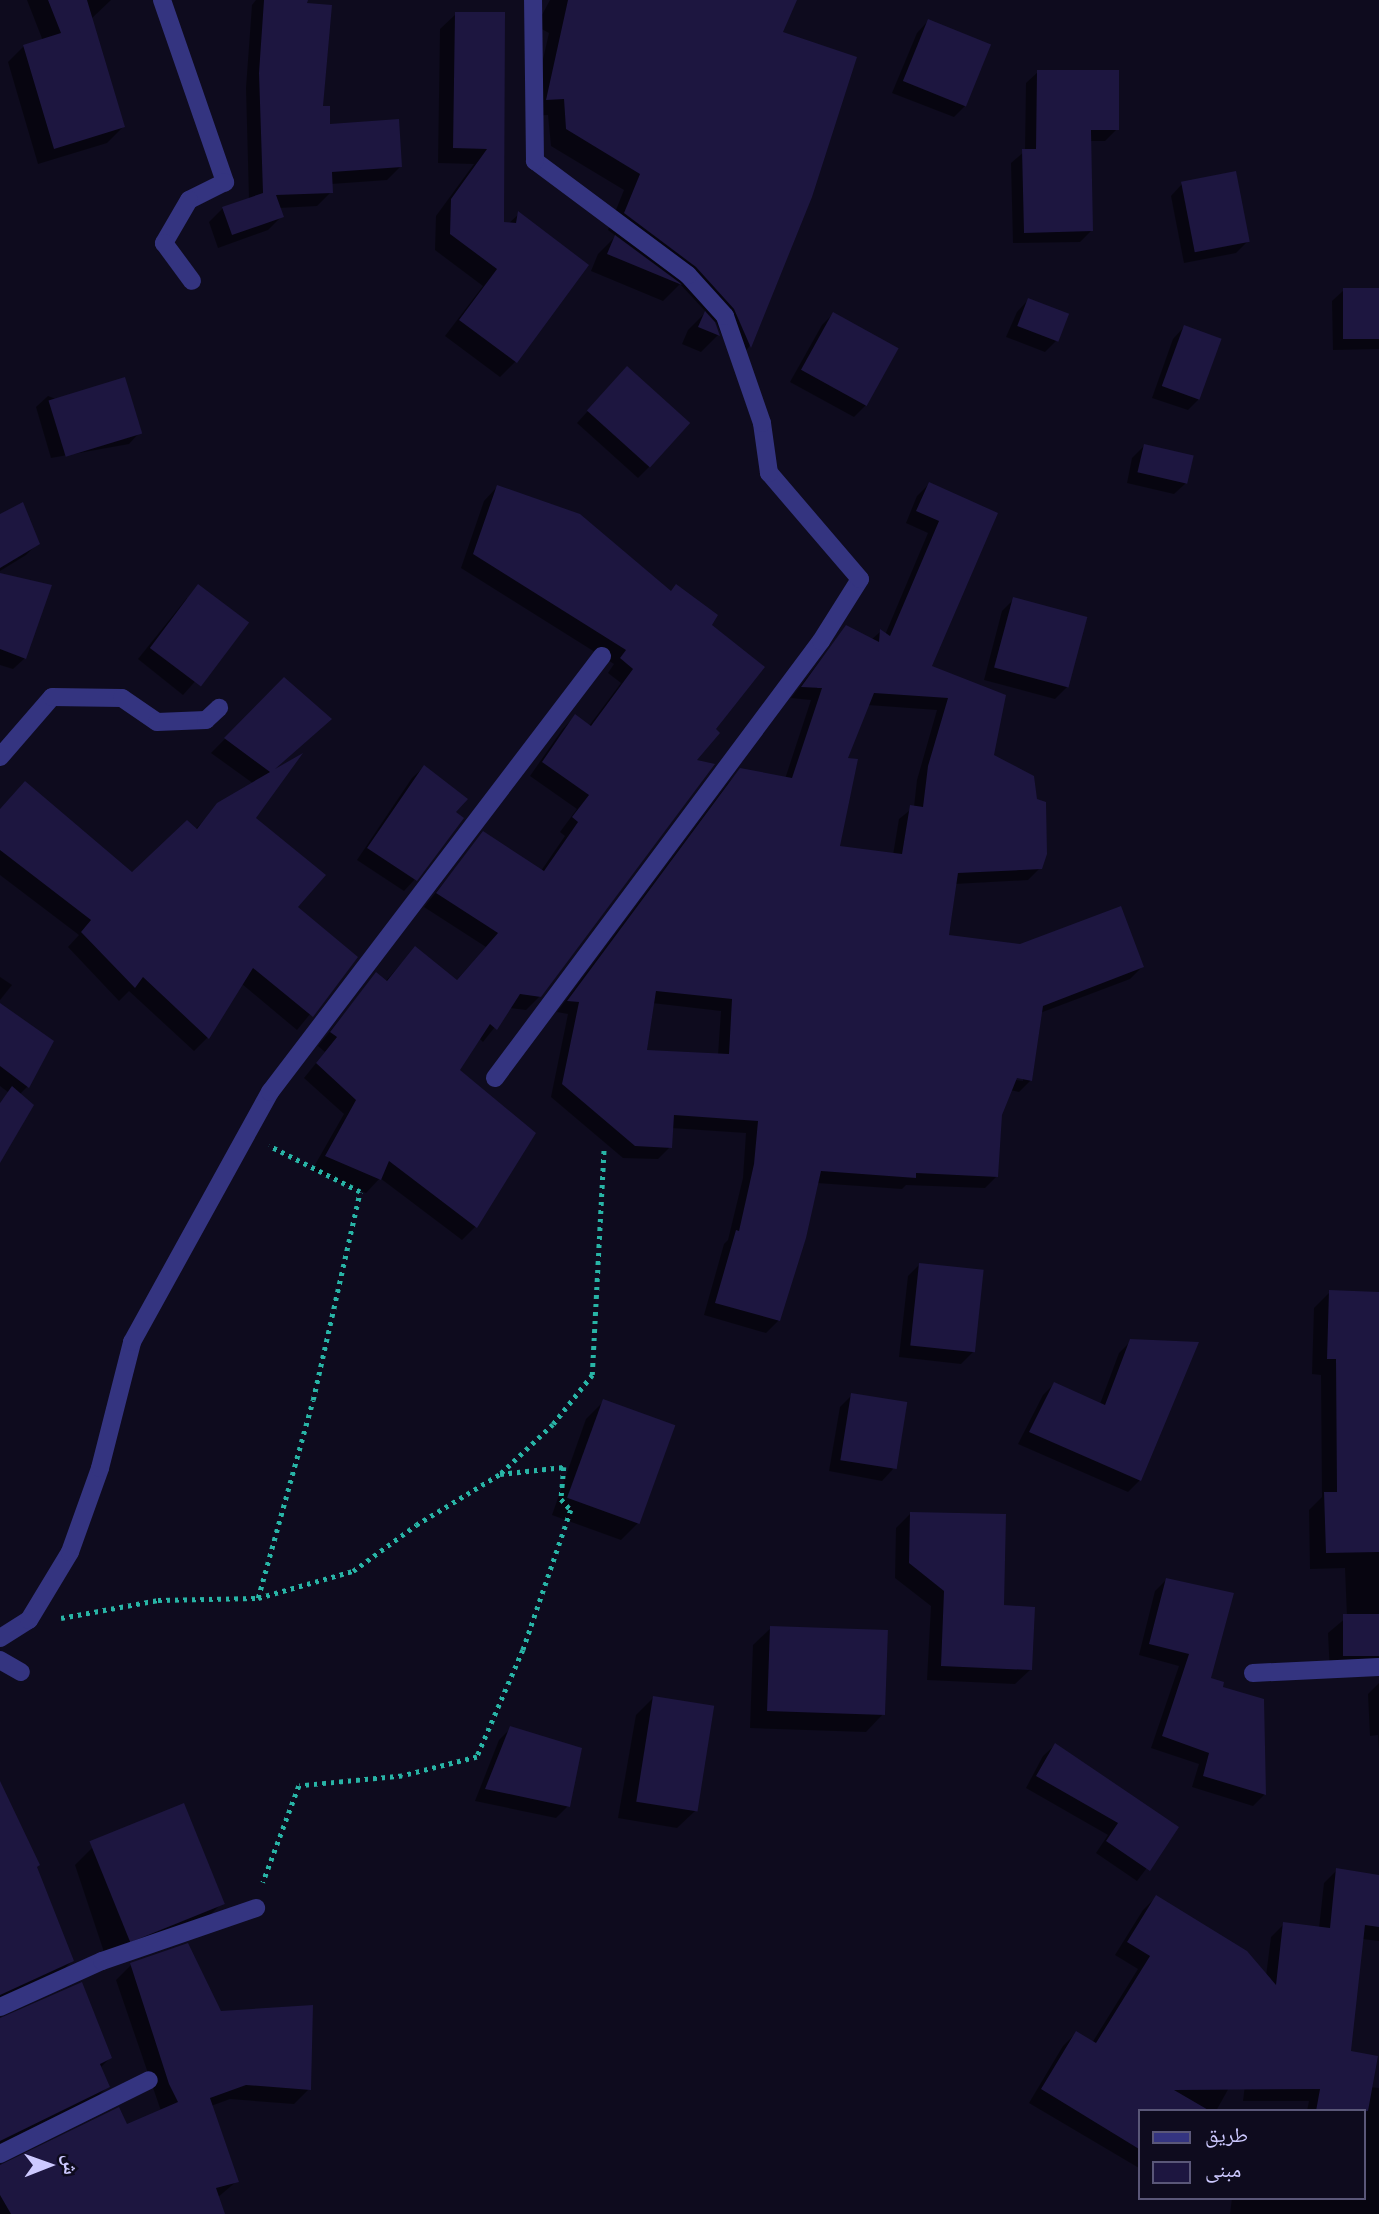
<!DOCTYPE html>
<html>
<head>
<meta charset="utf-8">
<style>
	body { margin:0 }
	#map { position:relative; width:1379px; height:2214px; overflow:hidden; background:#0e0b1e; font-family:Cabin,"Noto Naskh Arabic",sans-serif }
	div>[style] { position:absolute }
	.shadow>* { inset:0; background:#0007 }
	.building>* { inset:0; background:#1d1640; transform-origin:0 0 }
	.path>* { height:4.5px; margin-top:-2.25px; transform-origin:0; background:repeating-linear-gradient(90deg,#28b4a6 0 3.5px,transparent 0 8.5px) }
	.minor>* { height:18px; margin:-9px; padding:0 9px; transform-origin:9px; border-radius:9px; background:#343480 }
	span { translate:-50% -50%; white-space:nowrap; text-align:center; line-height:1.15; -webkit-text-stroke:5px #0e0b1e; paint-order:stroke }
	.legend { position:absolute; left:1138px; top:2109px; width:228px; height:91px; box-sizing:border-box; background:#0e0b1e; border:2px solid #5a5778; margin:0; padding:9px 12px; list-style:none; font-size:21px; color:#cdc9ff }
	.legend li { display:flex; align-items:center; gap:14px; height:35px }
	.legend b { width:35px; border:2px solid #5a5778 }
	.north { position:absolute; left:14px; top:2130px; width:70px; height:70px; -webkit-text-stroke:5px #0e0b1e; paint-order:stroke; rotate:89deg; font-size:19px; font-weight:700; line-height:28px; text-align:center; color:#cdc9ff }
	.north::after { content:''; display:block; margin:auto; width:24px; height:32px; background:#cdc9ff; clip-path:polygon(50% 0,100% 100%,50% 72%,0 100%) }
</style>
</head>
<body>
<div id="map">
	<div class="shadow">
		<i style="clip-path:polygon(27px 0,111px 0,91px 19px,123px 127px,107px 143px,38px 164px,8px 62px,24px 46px,43px 41px)"></i>
		<i style="clip-path:polygon(256px 0,306px 0,321px 108px,329px 126px,401px 166px,387px 180px,331px 184px,331px 192px,317px 206px,279px 208px,282px 216px,268px 230px,218px 248px,209px 222px,223px 208px,249px 199px,246px 88px,252px 5px)"></i>
		<i style="clip-path:polygon(550px 0,795px 0,781px 33px,810px 197px,749px 347px,734px 363px,716px 322px,714px 323px,718px 335px,701px 352px,682px 344px,688px 330px,706px 312px,680px 284px,663px 301px,591px 271px,598px 254px,616px 236px,608px 230px,624px 190px,551px 146px,548px 115px,530px 116px,549px 33px,536px 26px)"></i>
		<i style="clip-path:polygon(456px 14px,503px 14px,502px 223px,508px 224px,519px 214px,587px 265px,515px 362px,500px 377px,445px 336px,483px 286px,435px 250px,436px 216px,474px 164px,438px 163px,440px 29px)"></i>
		<i style="clip-path:polygon(928px 21px,965px 106px,954px 117px,892px 93px,917px 33px)"></i>
		<i style="clip-path:polygon(1038px 72px,1117px 129px,1105px 141px,1090px 141px,1091px 231px,1080px 242px,1013px 243px,1011px 163px,1025px 151px,1026px 83px)"></i>
		<i style="clip-path:polygon(1182px 184px,1248px 241px,1236px 253px,1184px 263px,1171px 196px)"></i>
		<i style="clip-path:polygon(1379px 289px,1379px 349px,1333px 350px,1332px 301px,1344px 290px)"></i>
		<i style="clip-path:polygon(1028px 300px,1057px 340px,1045px 352px,1006px 337px,1017px 312px)"></i>
		<i style="clip-path:polygon(833px 314px,866px 405px,854px 417px,790px 382px,822px 325px)"></i>
		<i style="clip-path:polygon(1184px 327px,1199px 399px,1188px 410px,1152px 398px,1173px 339px)"></i>
		<i style="clip-path:polygon(616px 380px,649px 467px,638px 478px,577px 423px)"></i>
		<i style="clip-path:polygon(48px 396px,140px 432px,129px 444px,51px 458px,36px 407px)"></i>
		<i style="clip-path:polygon(1144px 446px,1186px 483px,1174px 494px,1127px 483px,1132px 458px)"></i>
		<i style="clip-path:polygon(evenodd,929px 484px,996px 514px,929px 667px,992px 756px,1040px 868px,1028px 880px,954px 884px,947px 936px,1142px 967px,1130px 979px,1040px 1013px,1031px 1080px,1019px 1092px,1010px 1090px,1000px 1115px,997px 1176px,985px 1188px,906px 1185px,902px 1189px,817px 1183px,778px 1321px,766px 1333px,704px 1315px,724px 1244px,728px 1240px,743px 1178px,746px 1133px,671px 1128px,670px 1147px,658px 1159px,623px 1158px,551px 1097px,568px 1014px,557px 1012px,728px 783px,741px 770px,785px 779px,811px 700px,791px 698px,846px 627px,871px 640px,880px 632px,885px 635px,928px 533px,906px 523px,917px 496px,929px 484px,868px 705px,937px 710px,917px 780px,914px 807px,899px 819px,893px 855px,838px 848px,845px 759px,868px 705px,929px 484px,652px 1003px,721px 1011px,718px 1055px,645px 1052px,652px 1003px,929px 484px,1009px 1075px,1023px 1077px,1023px 1081px,1008px 1079px,1009px 1075px)"></i>
		<i style="clip-path:polygon(497px 487px,709px 625px,713px 730px,540px 996px,526px 1010px,510px 1008px,483px 1042px,479px 1038px,457px 1070px,534px 1133px,475px 1227px,462px 1240px,380px 1178px,366px 1193px,312px 1170px,344px 1114px,304px 1078px,325px 1052px,318px 1046px,376px 974px,385px 982px,415px 948px,456px 981px,486px 947px,424px 907px,484px 833px,541px 871px,565px 836px,560px 832px,577px 809px,530px 776px,562px 730px,575px 716px,589px 726px,621px 683px,608px 673px,614px 664px,461px 568px,484px 501px)"></i>
		<i style="clip-path:polygon(0 516px,38px 543px,26px 555px,0 571px)"></i>
		<i style="clip-path:polygon(0 575px,25px 658px,13px 669px,0 665px)"></i>
		<i style="clip-path:polygon(187px 598px,247px 623px,183px 695px,138px 659px)"></i>
		<i style="clip-path:polygon(1014px 599px,1067px 687px,1055px 699px,984px 680px,1002px 611px)"></i>
		<i style="clip-path:polygon(284px 679px,273px 771px,254px 818px,295px 907px,356px 958px,297px 1030px,242px 984px,208px 1037px,194px 1051px,129px 991px,119px 1001px,68px 947px,79px 935px,0 875px,0 810px,132px 874px,195px 830px,218px 805px,254px 784px,211px 753px)"></i>
		<i style="clip-path:polygon(424px 767px,454px 813px,415px 879px,404px 891px,357px 860px,412px 778px)"></i>
		<i style="clip-path:polygon(0 977px,12px 985px,0 1000px)"></i>
		<i style="clip-path:polygon(0 1017px,52px 1042px,27px 1087px,19px 1095px,0 1141px,0 1103px,8px 1092px,0 1086px)"></i>
		<i style="clip-path:polygon(920px 1264px,973px 1352px,961px 1364px,899px 1357px,908px 1276px)"></i>
		<i style="clip-path:polygon(1330px 1292px,1379px 1294px,1379px 1674px,1330px 1673px,1328px 1633px,1347px 1617px,1345px 1568px,1310px 1569px,1309px 1510px,1322px 1497px,1321px 1375px,1312px 1374px,1314px 1308px)"></i>
		<i style="clip-path:polygon(1131px 1341px,1196px 1344px,1140px 1480px,1128px 1492px,1018px 1444px,1043px 1395px,1054px 1384px,1100px 1404px,1119px 1353px)"></i>
		<i style="clip-path:polygon(852px 1395px,893px 1469px,882px 1481px,829px 1471px,840px 1407px)"></i>
		<i style="clip-path:polygon(604px 1401px,638px 1523px,621px 1540px,552px 1515px,586px 1419px)"></i>
		<i style="clip-path:polygon(911px 1513px,1002px 1607px,1030px 1670px,1015px 1684px,927px 1680px,931px 1606px,895px 1578px,896px 1528px)"></i>
		<i style="clip-path:polygon(1167px 1579px,1209px 1679px,1221px 1688px,1265px 1794px,1253px 1806px,1192px 1787px,1199px 1764px,1151px 1748px,1179px 1666px,1139px 1655px,1155px 1591px)"></i>
		<i style="clip-path:polygon(771px 1628px,883px 1714px,866px 1732px,750px 1728px,753px 1645px)"></i>
		<i style="clip-path:polygon(1379px 1683px,1379px 1750px,1378px 1735px,1370px 1736px,1368px 1694px)"></i>
		<i style="clip-path:polygon(653px 1698px,695px 1811px,677px 1828px,618px 1818px,636px 1715px)"></i>
		<i style="clip-path:polygon(511px 1728px,568px 1806px,556px 1818px,475px 1801px,499px 1740px)"></i>
		<i style="clip-path:polygon(1055px 1745px,1177px 1828px,1137px 1881px,1096px 1853px,1108px 1835px,1026px 1788px,1043px 1756px)"></i>
		<i style="clip-path:polygon(0 1786px,72px 1961px,57px 1976px,0 2001px)"></i>
		<i style="clip-path:polygon(93px 1847px,222px 1903px,204px 1921px,106px 1958px,75px 1865px)"></i>
		<i style="clip-path:polygon(1337px 1870px,1379px 1877px,1379px 1941px,1362px 1939px,1349px 2053px,1370px 2087px,1379px 2088px,1379px 2214px,1230px 2214px,1232px 2198px,1363px 2198px,1363px 2111px,1307px 2111px,1309px 2101px,1243px 2101px,1249px 2052px,1216px 2111px,1139px 2111px,1139px 2168px,1029px 2103px,1063px 2046px,1076px 2033px,1092px 2043px,1138px 1969px,1115px 1955px,1143px 1910px,1156px 1897px,1266px 1976px,1271px 1937px,1284px 1924px,1319px 1928px,1324px 1883px)"></i>
		<i style="clip-path:polygon(131px 1965px,220px 2013px,309px 2089px,294px 2104px,230px 2099px,211px 2106px,237px 2181px,217px 2198px,223px 2214px,0 2214px,0 2165px,126px 2126px,161px 2111px,116px 1980px)"></i>
		<i style="clip-path:polygon(0 2019px,110px 2058px,100px 2068px,108px 2086px,93px 2101px,0 2148px)"></i>
	</div>
	<div class="building">
		<i style="clip-path:polygon(48px 0,87px 0,125px 127px,54px 149px,23px 45px,61px 33px)"></i>
		<i style="clip-path:polygon(264px 0,308px 0,307px 3px,332px 5px,323px 106px,330px 106px,330px 124px,399px 119px,402px 167px,332px 172px,333px 193px,276px 195px,284px 217px,232px 235px,222px 207px,263px 193px,259px 73px)"></i>
		<i style="clip-path:polygon(568px 0,797px 0,783px 32px,857px 57px,812px 197px,751px 348px,734px 309px,696px 267px,624px 213px,640px 174px,566px 129px,564px 99px,546px 100px)"></i>
		<i style="clip-path:polygon(455px 12px,505px 12px,504px 222px,516px 223px,518px 211px,589px 265px,517px 363px,459px 320px,497px 269px,450px 234px,451px 199px,487px 149px,453px 148px)"></i>
		<i style="left:928px;top:19px;width:68px;height:67px;rotate:22deg"></i>
		<i style="clip-path:polygon(1037px 70px,1119px 70px,1119px 130px,1091px 130px,1093px 231px,1024px 233px,1022px 149px,1036px 149px)"></i>
		<i style="left:1236px;top:171px;width:72px;height:56px;rotate:79deg"></i>
		<i style="clip-path:polygon(615px 235px,680px 283px,682px 285px,607px 254px)"></i>
		<i style="left:1343px;top:288px;width:36px;height:51px"></i>
		<i style="left:1028px;top:298px;width:44px;height:30px;rotate:21deg"></i>
		<i style="clip-path:polygon(705px 311px,715px 322px,720px 336px,698px 327px)"></i>
		<i style="left:833px;top:312px;width:75px;height:66px;rotate:29deg"></i>
		<i style="left:1184px;top:325px;width:40px;height:65px;rotate:20deg"></i>
		<i style="left:627px;top:366px;width:85px;height:60px;rotate:42deg"></i>
		<i style="left:125px;top:377px;width:59px;height:80px;rotate:73deg"></i>
		<i style="left:1144px;top:444px;width:51px;height:29px;rotate:13deg"></i>
		<i style="clip-path:polygon(evenodd,929px 482px,998px 513px,932px 666px,1006px 695px,994px 755px,1034px 776px,1037px 799px,1046px 802px,1047px 854px,1042px 869px,958px 873px,949px 935px,1020px 944px,1121px 906px,1144px 967px,1043px 1006px,1032px 1081px,1017px 1078px,1002px 1115px,998px 1177px,916px 1173px,916px 1178px,821px 1171px,806px 1238px,780px 1321px,715px 1303px,736px 1230px,739px 1231px,754px 1164px,758px 1121px,674px 1115px,672px 1148px,635px 1146px,562px 1084px,579px 1002px,567px 1001px,740px 768px,792px 778px,822px 688px,801px 687px,846px 625px,879px 642px,880px 629px,890px 636px,939px 521px,916px 511px,929px 482px,874px 693px,948px 698px,928px 766px,923px 807px,910px 805px,902px 854px,840px 846px,858px 759px,848px 758px,874px 693px,929px 482px,656px 991px,732px 999px,729px 1054px,647px 1050px,656px 991px)"></i>
		<i style="clip-path:polygon(497px 485px,580px 514px,671px 591px,676px 584px,718px 615px,712px 625px,765px 667px,716px 729px,720px 733px,697px 760px,715px 764px,541px 997px,520px 994px,497px 1030px,490px 1024px,460px 1070px,536px 1133px,477px 1228px,389px 1161px,381px 1180px,325px 1156px,356px 1100px,316px 1063px,337px 1037px,330px 1032px,376px 972px,387px 981px,415px 946px,457px 980px,498px 933px,436px 893px,483px 831px,544px 871px,578px 822px,572px 817px,589px 795px,542px 762px,575px 714px,591px 726px,633px 669px,620px 658px,626px 650px,473px 554px)"></i>
		<i style="clip-path:polygon(23px 502px,40px 544px,0 568px,0 514px)"></i>
		<i style="clip-path:polygon(0 573px,52px 585px,26px 659px,0 649px)"></i>
		<i style="left:198px;top:584px;width:64px;height:80px;rotate:37deg"></i>
		<i style="left:1013px;top:597px;width:77px;height:73px;rotate:15deg"></i>
		<i style="clip-path:polygon(284px 677px,332px 719px,275px 769px,303px 753px,256px 818px,326px 875px,298px 907px,358px 957px,313px 1017px,253px 968px,209px 1039px,143px 977px,135px 988px,81px 932px,91px 920px,0 850px,0 809px,25px 781px,132px 872px,187px 820px,197px 829px,217px 803px,270px 772px,224px 738px)"></i>
		<i style="clip-path:polygon(424px 765px,468px 799px,456px 812px,464px 818px,417px 881px,367px 848px)"></i>
		<i style="clip-path:polygon(0 1003px,54px 1041px,29px 1088px,0 1066px)"></i>
		<i style="clip-path:polygon(12px 1086px,34px 1105px,0 1163px,0 1103px)"></i>
		<i style="left:919px;top:1263px;width:65px;height:83px;rotate:6deg"></i>
		<i style="clip-path:polygon(1329px 1290px,1379px 1292px,1379px 1552px,1326px 1553px,1324px 1492px,1337px 1492px,1336px 1359px,1327px 1359px)"></i>
		<i style="clip-path:polygon(1130px 1339px,1199px 1342px,1141px 1481px,1029px 1432px,1054px 1382px,1105px 1405px)"></i>
		<i style="left:851px;top:1393px;width:57px;height:68px;rotate:9deg"></i>
		<i style="left:603px;top:1399px;width:77px;height:105px;rotate:20deg"></i>
		<i style="clip-path:polygon(910px 1512px,1006px 1514px,1004px 1605px,1035px 1607px,1032px 1670px,941px 1666px,944px 1591px,909px 1563px)"></i>
		<i style="clip-path:polygon(1166px 1578px,1234px 1593px,1211px 1678px,1224px 1682px,1223px 1687px,1264px 1699px,1266px 1795px,1203px 1776px,1209px 1753px,1162px 1736px,1189px 1654px,1149px 1644px)"></i>
		<i style="left:1379px;top:1614px;width:42px;height:36px;rotate:90deg"></i>
		<i style="left:770px;top:1626px;width:118px;height:85px;rotate:2deg"></i>
		<i style="left:653px;top:1696px;width:62px;height:107px;rotate:9deg"></i>
		<i style="clip-path:polygon(510px 1726px,582px 1748px,570px 1807px,485px 1789px)"></i>
		<i style="clip-path:polygon(1055px 1743px,1179px 1827px,1150px 1871px,1106px 1841px,1118px 1823px,1036px 1776px)"></i>
		<i style="clip-path:polygon(0 1781px,40px 1865px,37px 1867px,74px 1961px,0 1995px)"></i>
		<i style="left:184px;top:1803px;width:109px;height:102px;rotate:68deg"></i>
		<i style="clip-path:polygon(1336px 1868px,1379px 1875px,1379px 1927px,1365px 1925px,1351px 2051px,1378px 2056px,1368px 2111px,1316px 2111px,1320px 2089px,1174px 2090px,1210px 2111px,1139px 2111px,1139px 2149px,1041px 2089px,1076px 2031px,1096px 2043px,1150px 1956px,1127px 1942px,1156px 1895px,1247px 1951px,1276px 1985px,1283px 1922px,1330px 1928px)"></i>
		<i style="clip-path:polygon(188px 1943px,221px 2011px,313px 2005px,311px 2090px,246px 2085px,210px 2098px,239px 2182px,216px 2188px,225px 2214px,11px 2214px,0 2195px,0 2165px,119px 2107px,127px 2124px,178px 2102px,169px 2084px,130px 1963px)"></i>
		<i style="clip-path:polygon(82px 1982px,112px 2058px,100px 2064px,110px 2087px,0 2141px,0 2018px)"></i>
	</div>
	<div class="path">
		<i style="left:501px;top:1473px;width:71px;rotate:-43.3deg"></i>
		<i style="left:553px;top:1424px;width:63px;rotate:-51.5deg"></i>
		<i style="left:592px;top:1375px;width:229px;rotate:-87deg"></i>
		<i style="left:258px;top:1598px;width:99px;rotate:-15.9deg"></i>
		<i style="left:353px;top:1571px;width:78px;rotate:-36.1deg"></i>
		<i style="left:416px;top:1525px;width:98px;rotate:-31.3deg"></i>
		<i style="left:500px;top:1474px;width:64px;rotate:-6.2deg"></i>
		<i style="left:564px;top:1467px;width:32px;rotate:95deg"></i>
		<i style="left:561px;top:1499px;width:15px;rotate:48deg"></i>
		<i style="left:571px;top:1510px;width:148px;rotate:108.9deg"></i>
		<i style="left:523px;top:1650px;width:116px;rotate:113.3deg"></i>
		<i style="left:477px;top:1757px;width:77px;rotate:165.8deg"></i>
		<i style="left:402px;top:1776px;width:103px;rotate:174.5deg"></i>
		<i style="left:299px;top:1786px;width:103px;rotate:110.4deg"></i>
		<i style="left:61px;top:1618px;width:99px;rotate:-10.5deg"></i>
		<i style="left:158px;top:1600px;width:100px;rotate:-1.1deg"></i>
		<i style="left:258px;top:1598px;width:205px;rotate:-74.5deg"></i>
		<i style="left:313px;top:1400px;width:213px;rotate:-77.3deg"></i>
		<i style="left:360px;top:1192px;width:102px;rotate:-153.2deg"></i>
	</div>
	<div class="minor">
		<i style="left:162px;top:0;width:193px;rotate:70.9deg"></i>
		<i style="left:225px;top:182px;width:40px;rotate:153.4deg"></i>
		<i style="left:189px;top:200px;width:50px;rotate:120.2deg"></i>
		<i style="left:164px;top:243px;width:47px;rotate:53.6deg"></i>
		<i style="left:0;top:757px;width:79px;rotate:-49.1deg"></i>
		<i style="left:52px;top:697px;width:70px;rotate:0.8deg"></i>
		<i style="left:122px;top:698px;width:42px;rotate:34.4deg"></i>
		<i style="left:157px;top:722px;width:49px;rotate:-2.3deg"></i>
		<i style="left:206px;top:720px;width:18px;rotate:-43deg"></i>
		<i style="left:495px;top:1078px;width:545px;rotate:-53.28deg"></i>
		<i style="left:821px;top:641px;width:73px;rotate:-57.8deg"></i>
		<i style="left:860px;top:579px;width:140px;rotate:-130.6deg"></i>
		<i style="left:769px;top:473px;width:50px;rotate:-98deg"></i>
		<i style="left:762px;top:423px;width:113px;rotate:-109.1deg"></i>
		<i style="left:725px;top:316px;width:55px;rotate:-132.1deg"></i>
		<i style="left:688px;top:275px;width:191px;rotate:-143.3deg"></i>
		<i style="left:535px;top:161px;width:161px;rotate:-90.7deg"></i>
		<i style="left:0;top:1638px;width:34px;rotate:-32deg"></i>
		<i style="left:29px;top:1620px;width:79px;rotate:-58.9deg"></i>
		<i style="left:70px;top:1552px;width:89px;rotate:-70.3deg"></i>
		<i style="left:100px;top:1468px;width:130px;rotate:-75.7deg"></i>
		<i style="left:132px;top:1342px;width:286px;rotate:-61.1deg"></i>
		<i style="left:270px;top:1092px;width:548px;rotate:-52.71deg"></i>
		<i style="left:0;top:1660px;width:24px;rotate:30deg"></i>
		<i style="left:1253px;top:1673px;width:126px;rotate:-2.7deg"></i>
		<i style="left:0;top:2007px;width:112px;rotate:-24.3deg"></i>
		<i style="left:102px;top:1961px;width:163px;rotate:-19deg"></i>
		<i style="left:0;top:2154px;width:166px;rotate:-26.4deg"></i>
	</div>
	<ul class="legend">
	<li><b style="height:9px;background:#343480"></b>طريق</li>
	<li><b style="height:19px;background:#1d1640"></b>مبنى</li>
	</ul>
	<div class="north">ش</div>
</div>
</body>
</html>
